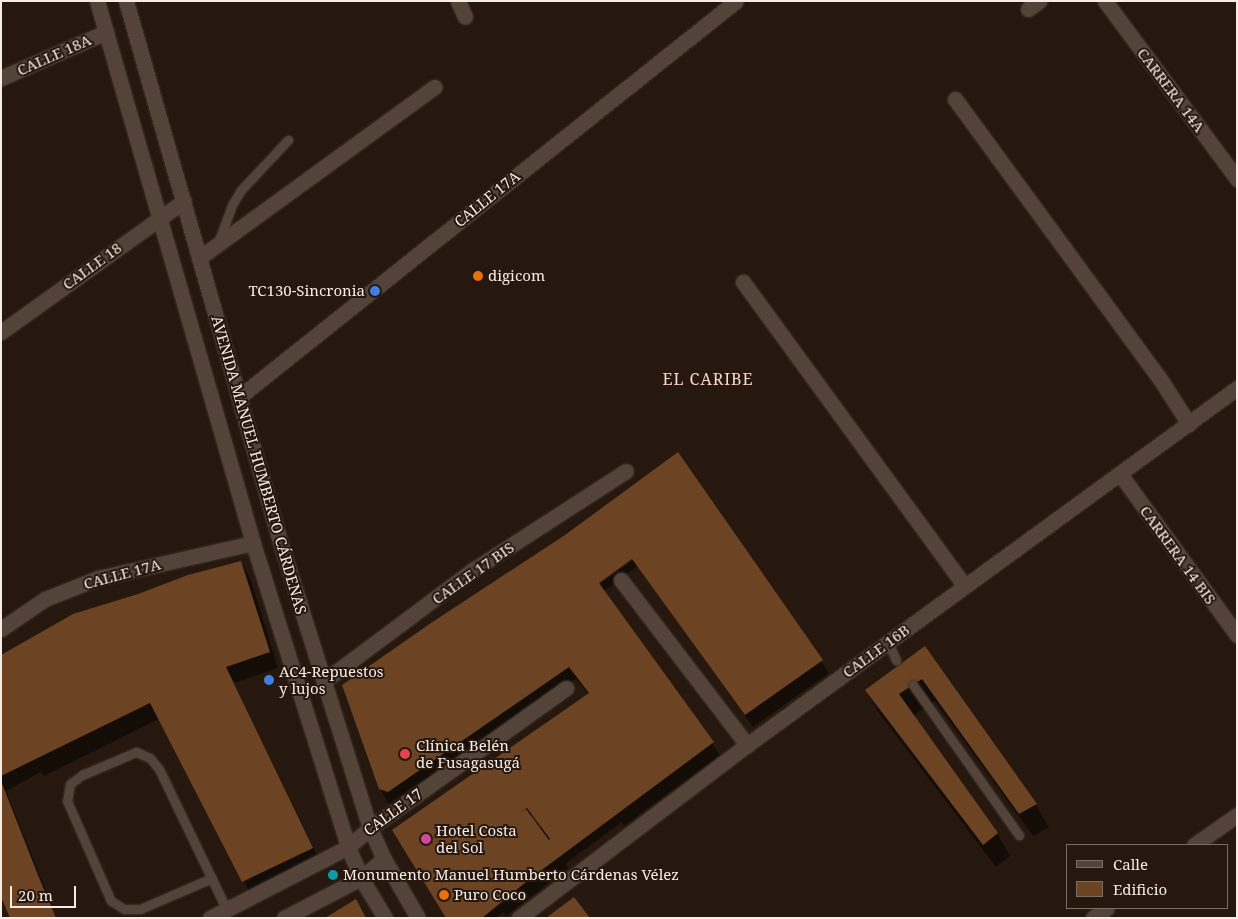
<!DOCTYPE html>
<html>
<head>
<meta charset="utf-8">
<style>
	body { margin:0 }
	#map { position:relative; width:1238px; height:919px; overflow:hidden; background:#26180e; font-family:"Noto Serif",serif }
	div>[style] { position:absolute }
	.shadow>* { inset:0; background:#0007 }
	.building>* { inset:0; background:#6c4323 }
	.roads { filter:drop-shadow(0 0 1px #3c322e) drop-shadow(0 0 1px #3c322e) }
	.service>* { height:9px; margin:-4.5px; padding:0 4.5px; transform-origin:4.5px; border-radius:4.5px; background:#534338 }
	.minor>* { height:15px; margin:-7.5px; padding:0 7.5px; transform-origin:7.5px; border-radius:7.5px; background:#534338 }
	.tertiary>* { height:15px; margin:-7.5px; padding:0 7.5px; transform-origin:7.5px; border-radius:7.5px; background:#534338 }
	.secondary>* { height:15px; margin:-7.5px; padding:0 7.5px; transform-origin:7.5px; border-radius:7.5px; background:#534338 }
	.dots>* { width:14px; height:14px; translate:-50% -50%; box-sizing:border-box; border:2px solid #26180e; border-radius:50% }
	span { translate:-50% -50%; white-space:nowrap; text-align:center; line-height:1.15; -webkit-text-stroke:4px #26180e; paint-order:stroke }
	.street-label { font-size:15px; color:#f6ece6 }
	.poi-label { font-size:15px; color:#f6ece6 }
	.left { translate:0 -50%; text-align:left }
	.right { translate:-100% -50%; text-align:right }
	.neighbourhood-label { font-size:16px; color:#f7d6cb; letter-spacing:1px }
	.frame { position:absolute; inset:0; border:2px solid #f6ece6; pointer-events:none }
	.legend { position:absolute; left:1066px; top:844px; width:162px; height:65px; box-sizing:border-box; background:#26180e; border:1px solid #796d64; margin:0; padding:6px 9px; list-style:none; font-size:15px; color:#f6ece6 }
	.legend li { display:flex; align-items:center; gap:10px; height:25px }
	.legend b { width:25px; border:1px solid #796d64 }
	.scale { position:absolute; left:10px; top:886px; width:66px; height:22px; box-sizing:border-box; border:2px solid #f6ece6; border-top:0; padding-left:6px; font-size:15px; line-height:18px; white-space:nowrap; color:#f6ece6; -webkit-text-stroke:4px #26180e; paint-order:stroke }
</style>
</head>
<body>
<div id="map">
	<div class="shadow">
		<i style="clip-path:polygon(evenodd,678px 454px,829px 673px,753px 727px,638px 566px,604px 591px,720px 755px,624px 826px,622px 822px,565px 864px,568px 868px,506px 916px,503px 912px,496px 918px,447px 918px,589px 695px,576px 679px,397px 807px,389px 805px,380px 788px,565px 537px,678px 454px,633px 556px,633px 560px,596px 587px,595px 585px,633px 556px,678px 454px,532px 815px,541px 827px,539px 829px,530px 816px,532px 815px)"></i>
		<i style="clip-path:polygon(241px 562px,250px 578px,278px 668px,234px 683px,321px 864px,252px 897px,159px 719px,44px 776px,41px 772px,6px 791px,46px 891px,1px 894px,1px 657px,73px 615px)"></i>
		<i style="clip-path:polygon(925px 648px,1036px 805px,1049px 827px,1033px 836px,935px 701px,913px 716px,997px 833px,1010px 856px,996px 867px,879px 713px,866px 690px)"></i>
	</div>
	<div class="building">
		<i style="clip-path:polygon(evenodd,678px 452px,823px 660px,745px 715px,632px 559px,599px 583px,714px 742px,531px 878px,482px 918px,446px 918px,392px 830px,589px 693px,569px 667px,388px 792px,379px 789px,342px 685px,431px 623px,565px 535px,678px 452px,527px 808px,550px 839px,549px 840px,526px 809px,516px 815px,527px 808px)"></i>
		<i style="clip-path:polygon(241px 561px,270px 652px,226px 667px,313px 848px,242px 882px,150px 703px,1px 776px,1px 655px,73px 614px,138px 594px,188px 575px)"></i>
		<i style="clip-path:polygon(925px 646px,1037px 804px,1019px 814px,922px 679px,899px 694px,998px 833px,983px 845px,865px 690px)"></i>
		<i style="clip-path:polygon(1px 781px,38px 875px,56px 918px,10px 918px,1px 897px)"></i>
		<i style="clip-path:polygon(574px 897px,590px 918px,546px 918px)"></i>
		<i style="clip-path:polygon(356px 899px,366px 918px,325px 918px)"></i>
	</div>
	<div class="roads">
		<div class="service">
			<i style="left:218px;top:243px;width:40px;rotate:-69.8deg"></i>
			<i style="left:232px;top:205px;width:17px;rotate:-59deg"></i>
			<i style="left:241px;top:190px;width:69px;rotate:-46.8deg"></i>
			<i style="left:888px;top:642px;width:20px;rotate:66deg"></i>
			<i style="left:913px;top:685px;width:184px;rotate:54.8deg"></i>
			<i style="left:212px;top:878px;width:78px;rotate:156.7deg"></i>
			<i style="left:140px;top:909px;width:16px;rotate:180deg"></i>
			<i style="left:124px;top:909px;width:15px;rotate:-148deg"></i>
			<i style="left:111px;top:901px;width:109px;rotate:-113.7deg"></i>
			<i style="left:67px;top:801px;width:17px;rotate:-80deg"></i>
			<i style="left:70px;top:784px;width:15px;rotate:-37deg"></i>
			<i style="left:82px;top:775px;width:59px;rotate:-23.1deg"></i>
			<i style="left:136px;top:752px;width:15px;rotate:23deg"></i>
			<i style="left:150px;top:758px;width:14px;rotate:51deg"></i>
			<i style="left:159px;top:769px;width:157px;rotate:64.3deg"></i>
		</div>
		<div class="minor">
			<i style="left:458px;top:1px;width:17px;rotate:66deg"></i>
			<i style="left:1105px;top:1px;width:222px;rotate:53.4deg"></i>
			<i style="left:1028px;top:9px;width:14px;rotate:-36deg"></i>
			<i style="left:1px;top:78px;width:115px;rotate:-23.7deg"></i>
			<i style="left:955px;top:99px;width:351px;rotate:53.8deg"></i>
			<i style="left:1162px;top:382px;width:50px;rotate:57.3deg"></i>
			<i style="left:199px;top:258px;width:291px;rotate:-36deg"></i>
			<i style="left:743px;top:282px;width:376px;rotate:53.9deg"></i>
			<i style="left:1px;top:332px;width:225px;rotate:-35.6deg"></i>
			<i style="left:239px;top:397px;width:635px;rotate:-38.55deg"></i>
			<i style="left:1120px;top:474px;width:199px;rotate:54deg"></i>
			<i style="left:621px;top:580px;width:208px;rotate:52.6deg"></i>
			<i style="left:1px;top:629px;width:53px;rotate:-34.3deg"></i>
			<i style="left:45px;top:599px;width:57px;rotate:-21.6deg"></i>
			<i style="left:98px;top:578px;width:159px;rotate:-12.7deg"></i>
			<i style="left:324px;top:681px;width:186px;rotate:-36.7deg"></i>
			<i style="left:473px;top:570px;width:182px;rotate:-32.9deg"></i>
			<i style="left:370px;top:828px;width:241px;rotate:-35.5deg"></i>
			<i style="left:1194px;top:845px;width:52px;rotate:-34.9deg"></i>
			<i style="left:519px;top:918px;width:286px;rotate:-37.2deg"></i>
			<i style="left:747px;top:745px;width:606px;rotate:-36.08deg"></i>
			<i style="left:1093px;top:918px;width:17px;rotate:-36deg"></i>
		</div>
		<div class="tertiary">
			<i style="left:210px;top:918px;width:155px;rotate:-27.2deg"></i>
			<i style="left:348px;top:847px;width:29px;rotate:-41deg"></i>
			<i style="left:284px;top:918px;width:87px;rotate:-27.5deg"></i>
			<i style="left:361px;top:878px;width:30px;rotate:-40deg"></i>
		</div>
		<div class="secondary">
			<i style="left:97px;top:1px;width:564px;rotate:73.94deg"></i>
			<i style="left:253px;top:543px;width:318px;rotate:72.6deg"></i>
			<i style="left:348px;top:847px;width:34px;rotate:67deg"></i>
			<i style="left:361px;top:878px;width:47px;rotate:59deg"></i>
			<i style="left:126px;top:1px;width:558px;rotate:74.1deg"></i>
			<i style="left:279px;top:538px;width:304px;rotate:72.6deg"></i>
			<i style="left:370px;top:828px;width:34px;rotate:66deg"></i>
			<i style="left:384px;top:859px;width:68px;rotate:60deg"></i>
		</div>
	</div>
	<div class="dots">
		<i style="left:478px;top:276px;background:#e8710a"></i>
		<i style="left:375px;top:291px;background:#3f7fe0"></i>
		<i style="left:269px;top:680px;background:#3f7fe0"></i>
		<i style="left:405px;top:754px;background:#e0444e"></i>
		<i style="left:426px;top:839px;background:#d1479c"></i>
		<i style="left:333px;top:875px;background:#0f9aa8"></i>
		<i style="left:444px;top:895px;background:#e8710a"></i>
	</div>
	<div class="street-label">
		<span style="left:54px;top:55px;rotate:-24deg">CALLE 18A</span>
		<span style="left:1171px;top:90px;rotate:53deg">CARRERA 14A</span>
		<span style="left:487px;top:199px;rotate:-39deg">CALLE 17A</span>
		<span style="left:92px;top:266px;rotate:-36deg">CALLE 18</span>
		<span style="left:259px;top:465px;rotate:74deg">AVENIDA MANUEL HUMBERTO CÁRDENAS</span>
		<span style="left:1178px;top:555px;rotate:54deg">CARRERA 14 BIS</span>
		<span style="left:473px;top:573px;rotate:-35deg">CALLE 17 BIS</span>
		<span style="left:122px;top:574px;rotate:-15deg">CALLE 17A</span>
		<span style="left:876px;top:651px;rotate:-36deg">CALLE 16B</span>
		<span style="left:393px;top:812px;rotate:-36deg">CALLE 17</span>
	</div>
	<div class="poi-label">
		<span class="left" style="left:488px;top:276px">digicom</span>
		<span class="right" style="left:365px;top:291px">TC130-Sincronia</span>
		<span class="left" style="left:279px;top:680px">AC4-Repuestos<br>y lujos</span>
		<span class="left" style="left:416px;top:754px">Clínica Belén<br>de Fusagasugá</span>
		<span class="left" style="left:436px;top:839px">Hotel Costa<br>del Sol</span>
		<span class="left" style="left:343px;top:875px">Monumento Manuel Humberto Cárdenas Vélez</span>
		<span class="left" style="left:454px;top:895px">Puro Coco</span>
	</div>
	<div class="neighbourhood-label">
		<span style="left:708px;top:379px">EL CARIBE</span>
	</div>
	<div class="frame"></div>
	<ul class="legend">
	<li><b style="height:6px;background:#534338"></b>Calle</li>
	<li><b style="height:14px;background:#6c4323"></b>Edificio</li>
	</ul>
	<div class="scale">20 m</div>
</div>
</body>
</html>
